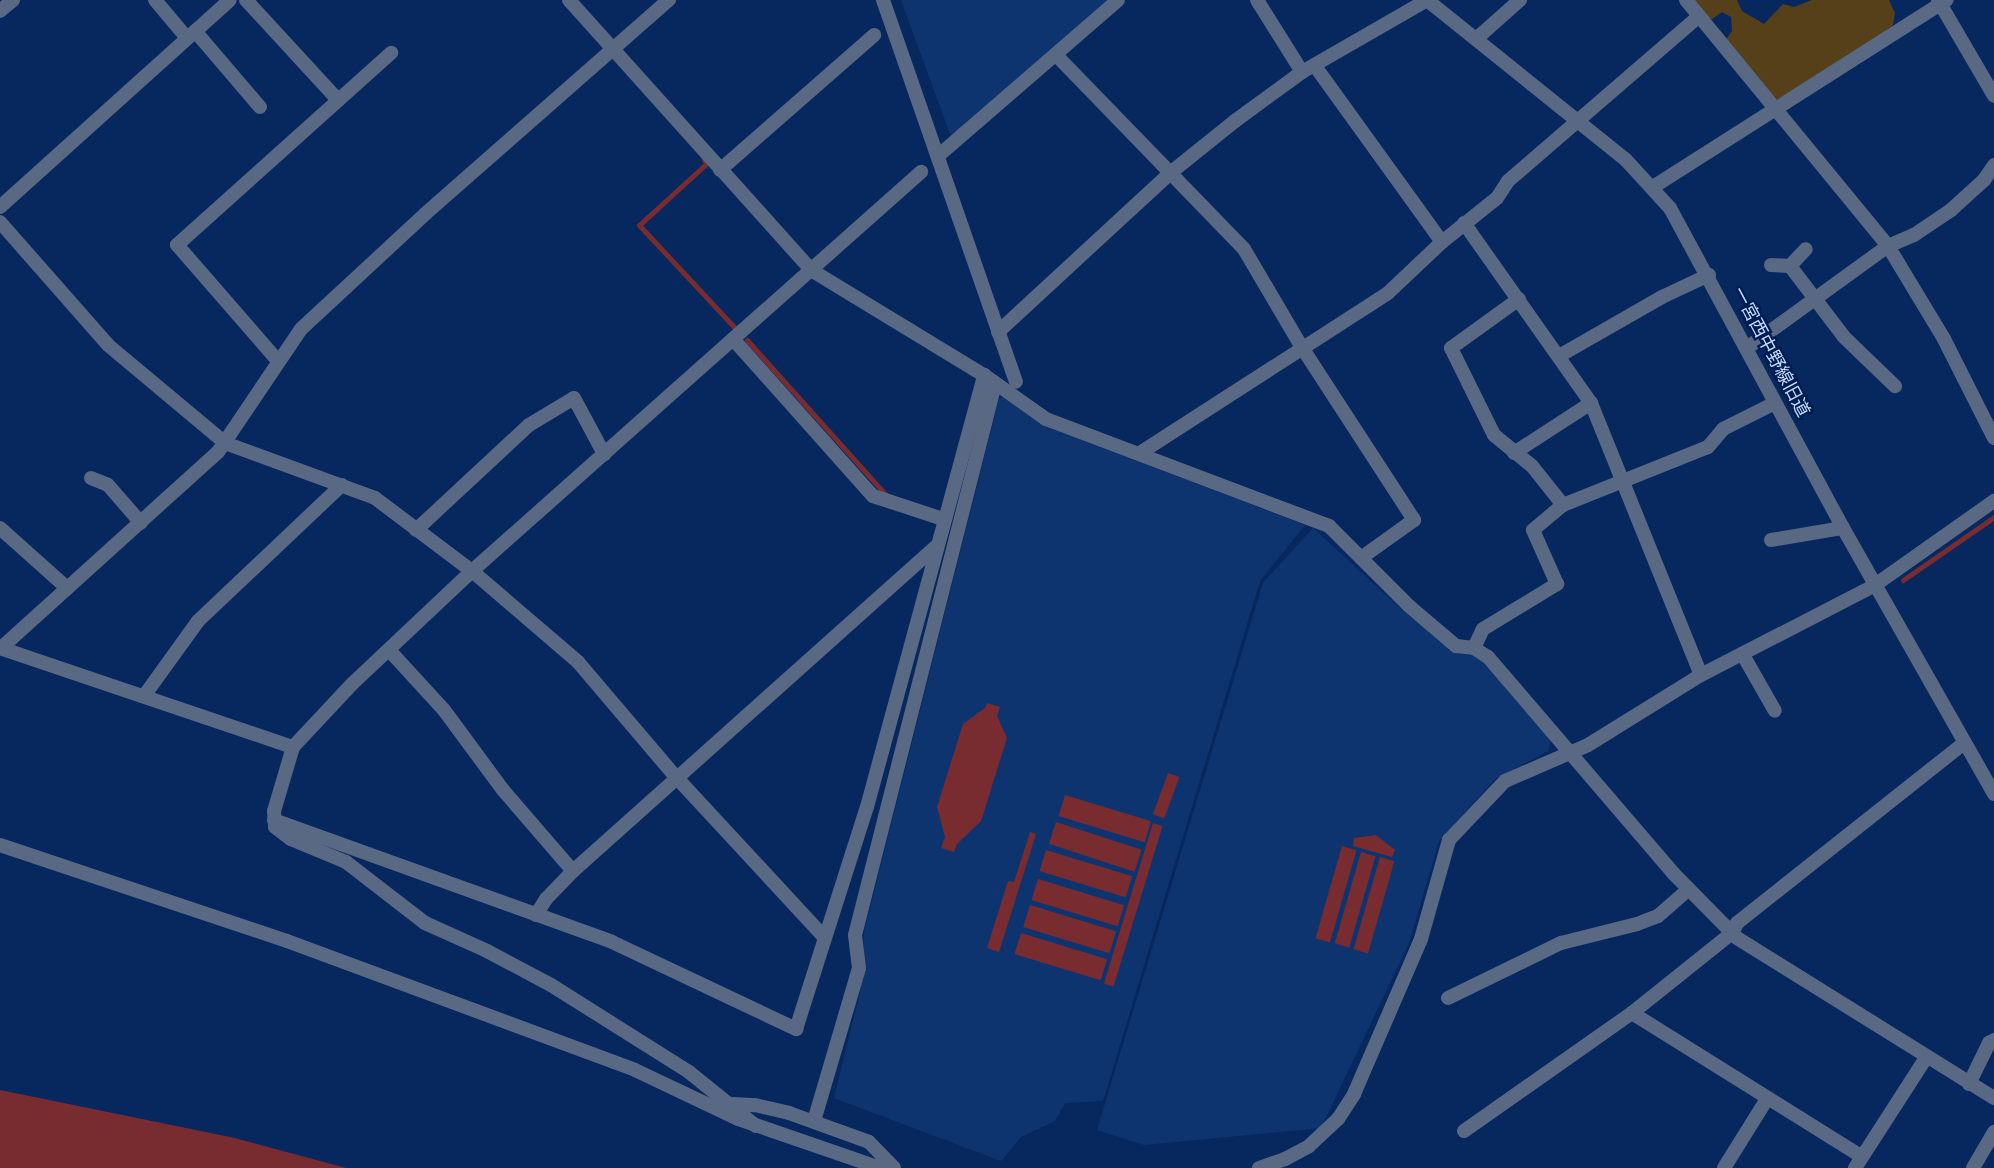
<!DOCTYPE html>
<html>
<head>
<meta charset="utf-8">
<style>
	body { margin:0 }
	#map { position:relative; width:1994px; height:1168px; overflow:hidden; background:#06285f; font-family:"Libre Baskerville","Noto Sans JP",serif }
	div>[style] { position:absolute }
	.built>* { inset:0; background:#0e3470 }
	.green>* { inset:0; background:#554019 }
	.water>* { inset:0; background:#792c30; transform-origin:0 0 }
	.stream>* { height:5px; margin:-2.5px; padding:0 2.5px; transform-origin:2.5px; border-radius:2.5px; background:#792c30 }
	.minor>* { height:14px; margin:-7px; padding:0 7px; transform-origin:7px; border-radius:7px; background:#596984 }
	.tertiary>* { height:14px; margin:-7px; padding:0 7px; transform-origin:7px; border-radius:7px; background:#596984 }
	span { translate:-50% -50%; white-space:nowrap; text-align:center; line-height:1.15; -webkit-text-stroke:5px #001d53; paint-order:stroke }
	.street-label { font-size:18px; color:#c7dcff }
</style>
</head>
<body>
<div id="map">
	<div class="built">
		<i style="clip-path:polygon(901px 0,1107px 0,956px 135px,950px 134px)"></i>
		<i style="clip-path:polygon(1003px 397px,1047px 427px,1305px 525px,1260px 581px,1103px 1101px,1065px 1103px,1055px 1121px,1021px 1137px,1001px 1161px,834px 1098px,860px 993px,864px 932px,999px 399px)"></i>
		<i style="clip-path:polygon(1313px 528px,1402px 610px,1456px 653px,1472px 653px,1499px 678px,1551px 738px,1548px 751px,1495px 779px,1439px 841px,1409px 943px,1321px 1128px,1144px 1145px,1097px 1130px,1263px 583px)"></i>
	</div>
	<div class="green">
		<i style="clip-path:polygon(1686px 0,1737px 0,1742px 11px,1764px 24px,1783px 4px,1794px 7px,1812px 0,1889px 0,1895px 13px,1893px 25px,1863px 49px,1848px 54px,1826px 73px,1778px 99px,1765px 98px,1722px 45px,1732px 31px,1731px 17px,1722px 12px,1712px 19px,1702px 18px)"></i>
	</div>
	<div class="water">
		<i style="clip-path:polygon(987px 703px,1000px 707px,997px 716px,1007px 738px,981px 821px,957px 844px,954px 852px,941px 848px,945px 837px,937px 807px,963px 724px,985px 708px)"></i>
		<i style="left:1168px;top:773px;width:12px;height:44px;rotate:20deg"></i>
		<i style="left:1065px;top:795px;width:90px;height:22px;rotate:17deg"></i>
		<i style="left:1056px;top:822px;width:90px;height:23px;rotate:18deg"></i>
		<i style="left:1153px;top:823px;width:10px;height:168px;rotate:17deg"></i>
		<i style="clip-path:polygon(1030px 832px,1036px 834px,999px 952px,987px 948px,1008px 881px,1014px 882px)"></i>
		<i style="clip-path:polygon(1376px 835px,1395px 850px,1392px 857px,1353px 846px,1354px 838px)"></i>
		<i style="left:1342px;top:846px;width:15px;height:96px;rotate:16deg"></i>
		<i style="left:1046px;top:850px;width:90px;height:22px;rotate:17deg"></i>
		<i style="left:1361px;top:852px;width:15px;height:95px;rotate:16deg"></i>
		<i style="left:1380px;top:857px;width:15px;height:96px;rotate:16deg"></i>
		<i style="left:1038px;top:879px;width:90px;height:22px;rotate:17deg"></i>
		<i style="left:1030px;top:905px;width:90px;height:23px;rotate:17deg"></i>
		<i style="left:1021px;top:933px;width:90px;height:22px;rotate:17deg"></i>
		<i style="clip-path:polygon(0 1090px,235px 1138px,346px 1168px,0 1168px)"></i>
	</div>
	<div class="stream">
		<i style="left:704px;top:160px;width:4px;rotate:45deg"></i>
		<i style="left:707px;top:163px;width:92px;rotate:137.6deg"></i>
		<i style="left:639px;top:225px;width:141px;rotate:47deg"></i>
		<i style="left:747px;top:340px;width:211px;rotate:48.1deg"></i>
		<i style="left:1903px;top:580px;width:111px;rotate:-34.7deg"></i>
	</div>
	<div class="minor">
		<i style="left:155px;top:0;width:50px;rotate:49.9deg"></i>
		<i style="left:246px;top:0;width:136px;rotate:47.4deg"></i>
		<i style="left:569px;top:0;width:363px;rotate:48.1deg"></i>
		<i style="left:811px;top:270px;width:202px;rotate:31.3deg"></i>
		<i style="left:984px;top:375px;width:76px;rotate:35.4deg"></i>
		<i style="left:1046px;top:419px;width:303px;rotate:20.7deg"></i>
		<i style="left:1329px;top:526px;width:113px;rotate:45deg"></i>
		<i style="left:1409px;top:606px;width:62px;rotate:40.4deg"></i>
		<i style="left:1456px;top:646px;width:18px;rotate:6deg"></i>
		<i style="left:1474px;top:648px;width:17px;rotate:33deg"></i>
		<i style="left:1488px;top:657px;width:284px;rotate:49.4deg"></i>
		<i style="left:1673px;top:873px;width:91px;rotate:45.4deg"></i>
		<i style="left:1737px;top:938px;width:303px;rotate:31.9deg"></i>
		<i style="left:883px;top:0;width:404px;rotate:70.8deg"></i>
		<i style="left:1257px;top:0;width:85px;rotate:58deg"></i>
		<i style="left:1686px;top:0;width:318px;rotate:50.6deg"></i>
		<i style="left:1888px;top:246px;width:109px;rotate:58.9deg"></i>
		<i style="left:1944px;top:339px;width:111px;rotate:63.2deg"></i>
		<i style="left:1938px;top:0;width:111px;rotate:59.7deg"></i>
		<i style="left:0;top:11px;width:17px;rotate:-40deg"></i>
		<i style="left:195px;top:31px;width:100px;rotate:49.5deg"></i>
		<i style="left:1476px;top:39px;width:59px;rotate:-41.6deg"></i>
		<i style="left:1057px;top:56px;width:269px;rotate:45.9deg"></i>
		<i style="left:1244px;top:249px;width:116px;rotate:59.5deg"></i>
		<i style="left:1303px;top:349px;width:204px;rotate:57deg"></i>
		<i style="left:1414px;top:520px;width:65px;rotate:144.4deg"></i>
		<i style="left:1315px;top:66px;width:217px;rotate:54.2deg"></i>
		<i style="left:938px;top:156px;width:238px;rotate:-40.9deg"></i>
		<i style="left:720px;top:170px;width:205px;rotate:-41.2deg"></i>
		<i style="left:1653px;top:187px;width:348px;rotate:-32.5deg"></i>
		<i style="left:0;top:207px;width:309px;rotate:-42deg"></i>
		<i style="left:0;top:222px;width:164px;rotate:48.7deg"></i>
		<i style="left:108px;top:345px;width:153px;rotate:39.9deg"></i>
		<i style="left:225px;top:443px;width:160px;rotate:20.1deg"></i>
		<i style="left:375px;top:498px;width:121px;rotate:37deg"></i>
		<i style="left:472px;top:571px;width:140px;rotate:40.6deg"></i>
		<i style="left:578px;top:662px;width:151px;rotate:49.6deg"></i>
		<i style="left:676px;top:777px;width:219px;rotate:47.2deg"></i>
		<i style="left:1464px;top:223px;width:220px;rotate:54.8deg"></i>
		<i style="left:1591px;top:403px;width:293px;rotate:68deg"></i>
		<i style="left:1771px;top:265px;width:19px;rotate:3deg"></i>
		<i style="left:1790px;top:266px;width:23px;rotate:-47deg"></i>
		<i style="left:1790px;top:266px;width:89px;rotate:52.7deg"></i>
		<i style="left:1844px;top:337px;width:71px;rotate:43.9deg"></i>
		<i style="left:1519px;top:299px;width:84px;rotate:144.2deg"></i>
		<i style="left:1451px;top:348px;width:97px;rotate:63.7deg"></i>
		<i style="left:1494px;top:435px;width:49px;rotate:39.2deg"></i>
		<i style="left:1532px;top:466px;width:50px;rotate:51.5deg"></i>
		<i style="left:998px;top:332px;width:233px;rotate:-42.7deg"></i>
		<i style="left:1169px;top:174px;width:85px;rotate:-38.8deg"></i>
		<i style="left:1235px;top:121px;width:83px;rotate:-36.2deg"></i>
		<i style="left:1302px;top:72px;width:144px;rotate:-29.9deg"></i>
		<i style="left:733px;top:339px;width:210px;rotate:48.3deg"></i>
		<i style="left:873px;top:496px;width:74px;rotate:18.2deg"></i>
		<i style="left:1747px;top:348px;width:174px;rotate:-35.9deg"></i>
		<i style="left:1888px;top:246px;width:28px;rotate:-23deg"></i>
		<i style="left:1914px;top:235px;width:45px;rotate:-34deg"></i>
		<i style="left:1951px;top:210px;width:45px;rotate:-42.3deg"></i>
		<i style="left:1984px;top:180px;width:18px;rotate:-56deg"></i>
		<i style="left:1559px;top:356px;width:119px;rotate:-29.8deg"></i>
		<i style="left:1662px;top:297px;width:52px;rotate:-25.1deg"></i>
		<i style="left:278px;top:361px;width:154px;rotate:-131deg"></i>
		<i style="left:177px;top:245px;width:288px;rotate:-41.9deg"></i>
		<i style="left:1140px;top:453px;width:295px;rotate:-32.8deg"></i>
		<i style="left:1388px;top:293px;width:74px;rotate:-43.4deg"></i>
		<i style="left:1442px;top:242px;width:70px;rotate:-38.7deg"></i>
		<i style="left:1497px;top:198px;width:20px;rotate:-57deg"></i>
		<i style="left:1508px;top:181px;width:251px;rotate:-40.8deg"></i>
		<i style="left:1514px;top:453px;width:92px;rotate:-33deg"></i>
		<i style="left:91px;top:478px;width:18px;rotate:22deg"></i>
		<i style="left:108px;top:485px;width:50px;rotate:49deg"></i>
		<i style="left:0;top:528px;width:90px;rotate:41.8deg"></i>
		<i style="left:416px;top:530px;width:154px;rotate:-42.9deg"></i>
		<i style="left:529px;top:425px;width:52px;rotate:-31deg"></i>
		<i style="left:574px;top:398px;width:64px;rotate:61.8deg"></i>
		<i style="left:1771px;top:540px;width:73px;rotate:-9.5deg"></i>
		<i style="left:0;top:648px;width:309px;rotate:18.7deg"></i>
		<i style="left:293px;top:747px;width:67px;rotate:106.5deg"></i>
		<i style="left:274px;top:811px;width:16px;rotate:86deg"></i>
		<i style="left:275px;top:827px;width:20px;rotate:37deg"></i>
		<i style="left:291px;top:839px;width:60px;rotate:22.7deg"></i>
		<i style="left:346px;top:862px;width:100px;rotate:37.7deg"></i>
		<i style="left:425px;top:923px;width:68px;rotate:24.3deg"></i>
		<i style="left:487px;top:951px;width:72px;rotate:28deg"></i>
		<i style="left:551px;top:985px;width:163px;rotate:32.2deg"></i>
		<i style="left:689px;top:1072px;width:86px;rotate:38.9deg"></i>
		<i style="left:1px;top:648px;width:292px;rotate:-42.1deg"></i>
		<i style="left:218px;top:452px;width:148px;rotate:-56deg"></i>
		<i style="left:301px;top:329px;width:169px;rotate:-42.8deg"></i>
		<i style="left:425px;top:214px;width:325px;rotate:-41.3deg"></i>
		<i style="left:1474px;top:648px;width:21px;rotate:-65deg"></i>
		<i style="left:1483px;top:629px;width:87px;rotate:-31.3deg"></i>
		<i style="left:1557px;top:584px;width:59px;rotate:-114deg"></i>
		<i style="left:1533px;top:530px;width:39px;rotate:-40deg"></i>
		<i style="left:1563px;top:505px;width:156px;rotate:-21.8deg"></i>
		<i style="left:1708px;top:447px;width:23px;rotate:-50deg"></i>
		<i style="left:1723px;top:429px;width:58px;rotate:-26.6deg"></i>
		<i style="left:389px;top:650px;width:81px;rotate:47.5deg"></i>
		<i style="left:444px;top:710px;width:99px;rotate:53.6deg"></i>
		<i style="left:503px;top:790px;width:107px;rotate:49.2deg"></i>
		<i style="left:1743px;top:655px;width:64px;rotate:60.3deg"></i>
		<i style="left:144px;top:696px;width:92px;rotate:-54.2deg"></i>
		<i style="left:198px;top:621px;width:198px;rotate:-43.4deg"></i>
		<i style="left:293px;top:747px;width:86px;rotate:-46.9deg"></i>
		<i style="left:352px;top:684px;width:165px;rotate:-43.3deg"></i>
		<i style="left:472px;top:571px;width:601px;rotate:-41.63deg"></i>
		<i style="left:274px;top:820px;width:359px;rotate:19.8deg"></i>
		<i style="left:612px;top:942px;width:204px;rotate:25.3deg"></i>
		<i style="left:796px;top:1029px;width:233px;rotate:-72.3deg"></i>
		<i style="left:867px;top:807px;width:448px;rotate:-74.8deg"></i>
		<i style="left:0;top:845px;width:303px;rotate:18.5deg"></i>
		<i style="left:287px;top:941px;width:371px;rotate:20.3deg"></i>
		<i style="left:635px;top:1070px;width:114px;rotate:25.4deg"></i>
		<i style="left:738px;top:1119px;width:150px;rotate:19deg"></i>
		<i style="left:536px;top:915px;width:19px;rotate:-58deg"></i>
		<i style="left:546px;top:899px;width:39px;rotate:-46deg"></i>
		<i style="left:573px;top:871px;width:487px;rotate:-41.8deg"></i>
		<i style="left:1448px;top:998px;width:126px;rotate:-26deg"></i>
		<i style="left:1561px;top:943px;width:78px;rotate:-14deg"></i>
		<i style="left:1637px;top:924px;width:22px;rotate:-21deg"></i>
		<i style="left:1658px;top:916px;width:41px;rotate:-41.1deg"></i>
		<i style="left:1632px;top:1013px;width:270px;rotate:32deg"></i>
		<i style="left:1969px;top:1084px;width:46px;rotate:-64deg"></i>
		<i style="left:1989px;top:1043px;width:6px;rotate:-31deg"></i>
		<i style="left:733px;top:1104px;width:22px;rotate:3deg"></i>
		<i style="left:755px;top:1105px;width:35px;rotate:13deg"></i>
		<i style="left:789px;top:1113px;width:85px;rotate:19.9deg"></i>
		<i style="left:869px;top:1142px;width:36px;rotate:46deg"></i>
		<i style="left:814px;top:1121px;width:159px;rotate:-73.6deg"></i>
		<i style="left:859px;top:968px;width:33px;rotate:-97deg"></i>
		<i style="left:855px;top:935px;width:569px;rotate:-75.74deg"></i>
		<i style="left:1464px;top:1131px;width:205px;rotate:-35.1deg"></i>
		<i style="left:1632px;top:1013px;width:128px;rotate:-38.7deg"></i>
		<i style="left:1732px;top:933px;width:11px;rotate:-63deg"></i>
		<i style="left:1737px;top:923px;width:290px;rotate:-38.4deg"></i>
		<i style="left:1259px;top:1168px;width:28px;rotate:-19deg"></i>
		<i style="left:1285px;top:1159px;width:27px;rotate:-28deg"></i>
		<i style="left:1309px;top:1146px;width:40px;rotate:-43deg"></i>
		<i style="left:1338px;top:1119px;width:30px;rotate:-57deg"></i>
		<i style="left:1354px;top:1094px;width:169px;rotate:-66.6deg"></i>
		<i style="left:1421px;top:939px;width:103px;rotate:-74.2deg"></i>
		<i style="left:1449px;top:840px;width:81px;rotate:-46.5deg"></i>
		<i style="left:1505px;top:781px;width:90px;rotate:-23.4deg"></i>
		<i style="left:1588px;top:745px;width:133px;rotate:-31.8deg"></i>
		<i style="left:1701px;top:675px;width:196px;rotate:-27.3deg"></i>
		<i style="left:1875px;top:585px;width:146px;rotate:-35.2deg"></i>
		<i style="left:1724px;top:1168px;width:81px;rotate:-58.1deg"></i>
		<i style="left:1855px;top:1168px;width:131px;rotate:-57.2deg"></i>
		<i style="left:1973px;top:1168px;width:42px;rotate:-59.7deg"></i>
	</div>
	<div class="tertiary">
		<i style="left:1427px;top:0;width:255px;rotate:38.8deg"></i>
		<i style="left:1626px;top:160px;width:65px;rotate:47.5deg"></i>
		<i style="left:1670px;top:208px;width:364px;rotate:61.6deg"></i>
		<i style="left:1843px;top:528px;width:306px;rotate:60.4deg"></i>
	</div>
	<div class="street-label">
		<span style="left:1771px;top:352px;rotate:62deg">一宮西中野線旧道</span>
	</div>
</div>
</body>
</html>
